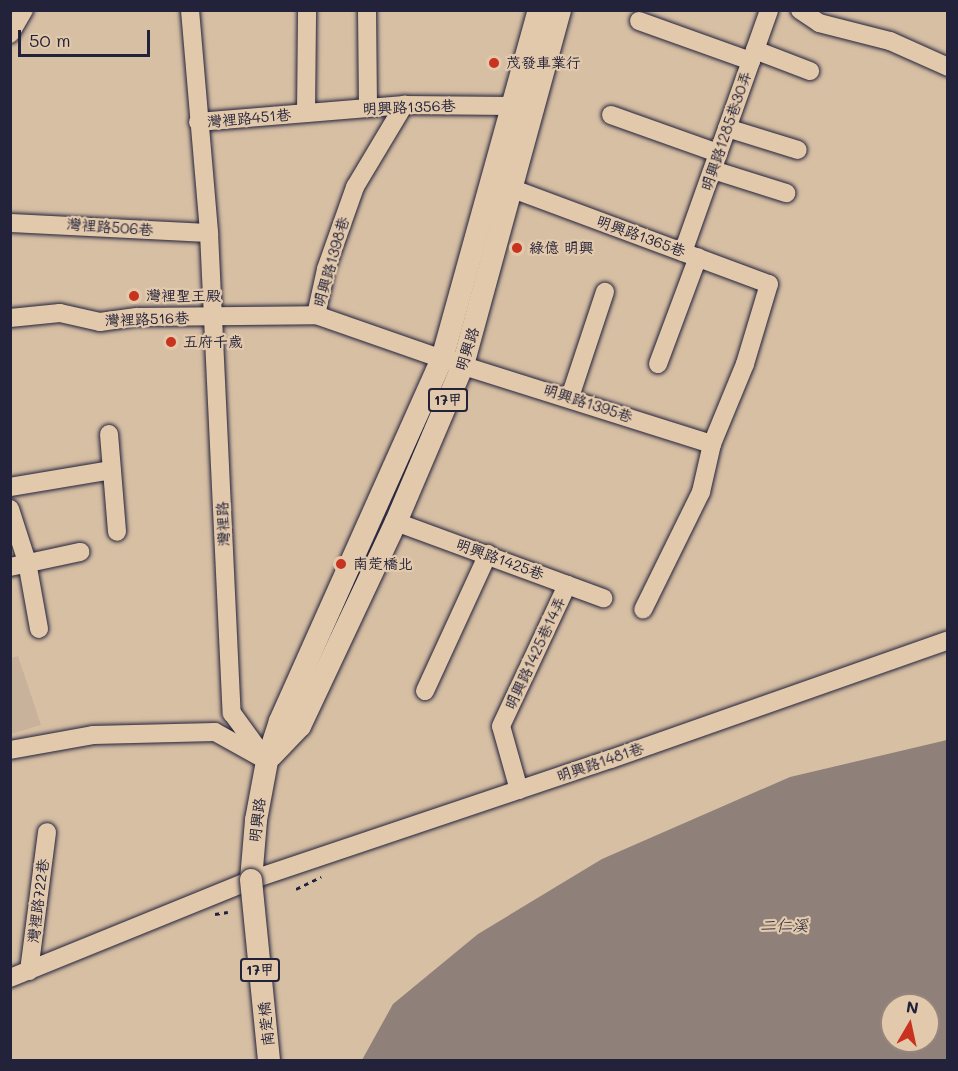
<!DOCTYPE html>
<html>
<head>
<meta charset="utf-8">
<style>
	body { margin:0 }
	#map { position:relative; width:958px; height:1071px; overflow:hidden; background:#d7bfa4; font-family:Mali,"LXGW WenKai TC",sans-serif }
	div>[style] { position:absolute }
	.built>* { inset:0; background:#c8b29b }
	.water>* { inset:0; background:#8f817a }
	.path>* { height:3px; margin-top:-1.5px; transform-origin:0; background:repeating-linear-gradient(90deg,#22223b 0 4.5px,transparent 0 9px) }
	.roads { filter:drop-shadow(0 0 2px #22223b) drop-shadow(0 0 2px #22223b) }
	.minor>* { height:18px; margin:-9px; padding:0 9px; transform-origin:9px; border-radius:9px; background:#e3c9ab }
	.major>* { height:22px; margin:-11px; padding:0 11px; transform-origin:11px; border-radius:11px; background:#e3c9ab }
	.bridges { filter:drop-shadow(0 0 2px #22223b) drop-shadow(0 0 2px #22223b) }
	.major-bridge>* { height:22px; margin:-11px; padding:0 11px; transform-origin:11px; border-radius:11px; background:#e3c9ab }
	.dots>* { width:16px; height:16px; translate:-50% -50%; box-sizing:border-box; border:3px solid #e3c9ab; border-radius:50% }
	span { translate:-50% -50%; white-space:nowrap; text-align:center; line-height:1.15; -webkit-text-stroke:4.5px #e3c9ab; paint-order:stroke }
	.shield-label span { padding:2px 4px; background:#e3c9ab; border:2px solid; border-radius:4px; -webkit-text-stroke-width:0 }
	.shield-label { font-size:14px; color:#22223b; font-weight:700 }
	.poi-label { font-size:15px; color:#22223b }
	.left { translate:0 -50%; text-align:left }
	.street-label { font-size:15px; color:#22223b }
	.water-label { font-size:16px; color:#3d3a4b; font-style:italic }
	.frame { position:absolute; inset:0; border:12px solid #22223b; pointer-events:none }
	.north { position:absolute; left:880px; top:993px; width:60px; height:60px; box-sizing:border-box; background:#e3c9ab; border:2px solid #96867e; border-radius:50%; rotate:9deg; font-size:16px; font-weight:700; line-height:24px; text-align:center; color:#22223b }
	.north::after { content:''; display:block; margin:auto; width:21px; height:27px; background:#c8321e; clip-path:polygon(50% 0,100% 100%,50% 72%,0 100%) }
	.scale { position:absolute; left:18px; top:30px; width:132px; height:27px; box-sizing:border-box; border:3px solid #22223b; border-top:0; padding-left:8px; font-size:18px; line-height:21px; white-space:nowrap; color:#22223b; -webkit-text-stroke:4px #e3c9ab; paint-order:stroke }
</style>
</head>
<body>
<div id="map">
	<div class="built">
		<i style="clip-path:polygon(18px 656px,41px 725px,11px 734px,11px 658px)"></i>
	</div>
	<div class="water">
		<i style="clip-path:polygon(evenodd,947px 740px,947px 1059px,362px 1060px,393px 1004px,478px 934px,602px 859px,790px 777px,947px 740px,892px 1005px,928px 1005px,928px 1041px,892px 1041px,892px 1005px)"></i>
	</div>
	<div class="path">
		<i style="left:296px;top:889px;width:28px;rotate:-26deg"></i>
		<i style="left:215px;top:914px;width:13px;rotate:-9deg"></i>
	</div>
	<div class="roads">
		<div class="minor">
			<i style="left:190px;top:10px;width:224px;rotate:85.1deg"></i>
			<i style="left:209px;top:233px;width:481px;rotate:87.3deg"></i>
			<i style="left:232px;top:713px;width:59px;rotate:53.9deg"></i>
			<i style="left:367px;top:10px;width:98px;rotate:89.4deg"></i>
			<i style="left:800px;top:10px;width:23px;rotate:34deg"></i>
			<i style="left:819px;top:23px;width:73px;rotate:14.2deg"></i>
			<i style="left:890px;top:41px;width:64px;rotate:24.1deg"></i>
			<i style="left:639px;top:21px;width:119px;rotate:19.7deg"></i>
			<i style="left:10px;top:34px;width:28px;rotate:-60deg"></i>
			<i style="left:755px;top:50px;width:59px;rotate:20.9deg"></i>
			<i style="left:306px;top:113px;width:103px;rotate:-89.4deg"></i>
			<i style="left:611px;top:115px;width:114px;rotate:19.6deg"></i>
			<i style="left:198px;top:122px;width:207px;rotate:-4.7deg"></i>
			<i style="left:404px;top:105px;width:108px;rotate:0.5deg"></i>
			<i style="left:727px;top:128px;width:74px;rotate:17.2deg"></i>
			<i style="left:713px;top:170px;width:77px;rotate:17.5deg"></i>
			<i style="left:513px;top:189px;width:273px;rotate:20.4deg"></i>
			<i style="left:769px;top:284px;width:84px;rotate:106.7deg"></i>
			<i style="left:745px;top:364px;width:87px;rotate:112.4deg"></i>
			<i style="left:712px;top:444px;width:49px;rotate:102.9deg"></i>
			<i style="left:701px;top:492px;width:131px;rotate:116.2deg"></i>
			<i style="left:10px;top:223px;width:199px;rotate:2.9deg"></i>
			<i style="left:683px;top:252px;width:257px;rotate:-70.4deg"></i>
			<i style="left:316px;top:315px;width:47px;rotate:-77.7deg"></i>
			<i style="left:326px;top:269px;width:87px;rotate:-70.5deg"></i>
			<i style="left:355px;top:187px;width:96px;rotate:-59.1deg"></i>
			<i style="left:10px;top:318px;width:50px;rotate:-5.7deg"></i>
			<i style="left:60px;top:313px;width:41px;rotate:12.7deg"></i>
			<i style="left:100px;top:322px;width:37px;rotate:-8deg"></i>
			<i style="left:137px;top:317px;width:179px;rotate:-0.6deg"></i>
			<i style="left:316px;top:315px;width:133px;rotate:19.2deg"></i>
			<i style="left:442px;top:359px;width:283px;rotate:17.5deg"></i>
			<i style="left:658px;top:364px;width:114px;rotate:-69.5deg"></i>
			<i style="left:570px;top:397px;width:111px;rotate:-71.6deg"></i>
			<i style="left:109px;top:434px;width:98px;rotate:85.3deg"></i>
			<i style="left:10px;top:487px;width:103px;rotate:-9.5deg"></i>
			<i style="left:10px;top:509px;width:56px;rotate:72.2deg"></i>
			<i style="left:27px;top:562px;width:68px;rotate:79.8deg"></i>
			<i style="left:396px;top:522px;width:221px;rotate:20.2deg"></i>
			<i style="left:10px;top:567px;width:72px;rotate:-12.1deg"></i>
			<i style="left:425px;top:691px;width:151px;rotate:-65.3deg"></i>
			<i style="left:10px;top:750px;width:84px;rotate:-10.2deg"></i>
			<i style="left:93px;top:735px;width:122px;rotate:-1.4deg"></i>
			<i style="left:215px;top:732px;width:54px;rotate:29deg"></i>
			<i style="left:519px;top:790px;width:66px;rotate:-105.7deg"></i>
			<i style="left:501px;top:726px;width:156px;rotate:-64.9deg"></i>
			<i style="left:29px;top:971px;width:140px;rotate:-82.6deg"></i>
			<i style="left:10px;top:978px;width:260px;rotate:-22.1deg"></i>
			<i style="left:251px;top:880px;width:380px;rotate:-18.6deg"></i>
			<i style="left:611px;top:759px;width:357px;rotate:-19.4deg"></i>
		</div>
		<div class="major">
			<i style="left:272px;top:755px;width:40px;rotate:-46deg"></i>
			<i style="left:300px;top:726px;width:225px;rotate:-64.8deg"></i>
			<i style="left:396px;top:522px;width:171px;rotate:-66.9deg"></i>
			<i style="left:463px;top:365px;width:368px;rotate:-74.7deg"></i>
			<i style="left:251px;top:880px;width:60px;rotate:-85.2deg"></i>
			<i style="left:256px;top:820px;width:60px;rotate:-79.4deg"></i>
			<i style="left:267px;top:761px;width:42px;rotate:-72deg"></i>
			<i style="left:280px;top:721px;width:397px;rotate:-65.9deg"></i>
			<i style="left:442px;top:359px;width:362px;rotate:-74.5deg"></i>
		</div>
	</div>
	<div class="bridges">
		<div class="major-bridge">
			<i style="left:251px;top:880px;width:181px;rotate:84.3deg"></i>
		</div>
	</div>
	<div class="dots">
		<i style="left:494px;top:63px;background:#c8321e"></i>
		<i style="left:517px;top:248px;background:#c8321e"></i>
		<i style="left:134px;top:296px;background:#c8321e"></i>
		<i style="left:171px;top:342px;background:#c8321e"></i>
		<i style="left:341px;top:564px;background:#c8321e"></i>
	</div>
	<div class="shield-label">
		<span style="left:448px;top:400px">17甲</span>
		<span style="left:260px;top:970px">17甲</span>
	</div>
	<div class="poi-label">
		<span class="left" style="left:506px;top:63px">茂發車業行</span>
		<span class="left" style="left:529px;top:248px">綠億 明興</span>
		<span class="left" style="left:146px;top:296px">灣裡聖王殿</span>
		<span class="left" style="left:183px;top:342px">五府千歲</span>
		<span class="left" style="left:353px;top:564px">南萣橋北</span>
	</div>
	<div class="street-label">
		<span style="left:409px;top:107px;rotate:-2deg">明興路1356巷</span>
		<span style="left:249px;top:118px;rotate:-5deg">灣裡路451巷</span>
		<span style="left:726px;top:131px;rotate:-71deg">明興路1285巷30弄</span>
		<span style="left:110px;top:227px;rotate:4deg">灣裡路506巷</span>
		<span style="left:641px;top:236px;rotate:20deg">明興路1365巷</span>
		<span style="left:331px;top:262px;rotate:-74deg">明興路1398巷</span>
		<span style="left:147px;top:319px;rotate:-2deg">灣裡路516巷</span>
		<span style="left:467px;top:349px;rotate:-72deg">明興路</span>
		<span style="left:588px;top:403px;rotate:18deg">明興路1395巷</span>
		<span style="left:223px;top:524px;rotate:-93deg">灣裡路</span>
		<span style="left:500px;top:559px;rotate:20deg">明興路1425巷</span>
		<span style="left:535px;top:653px;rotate:-65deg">明興路1425巷14弄</span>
		<span style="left:600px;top:762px;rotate:-19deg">明興路1481巷</span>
		<span style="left:257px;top:820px;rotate:-83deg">明興路</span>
		<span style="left:38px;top:901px;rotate:-83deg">灣裡路722巷</span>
		<span style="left:266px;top:1024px;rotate:-96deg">南萣橋</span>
	</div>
	<div class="water-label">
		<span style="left:784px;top:925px">二仁溪</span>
	</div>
	<div class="frame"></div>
	<div class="north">N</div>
	<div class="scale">50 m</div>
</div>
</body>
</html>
